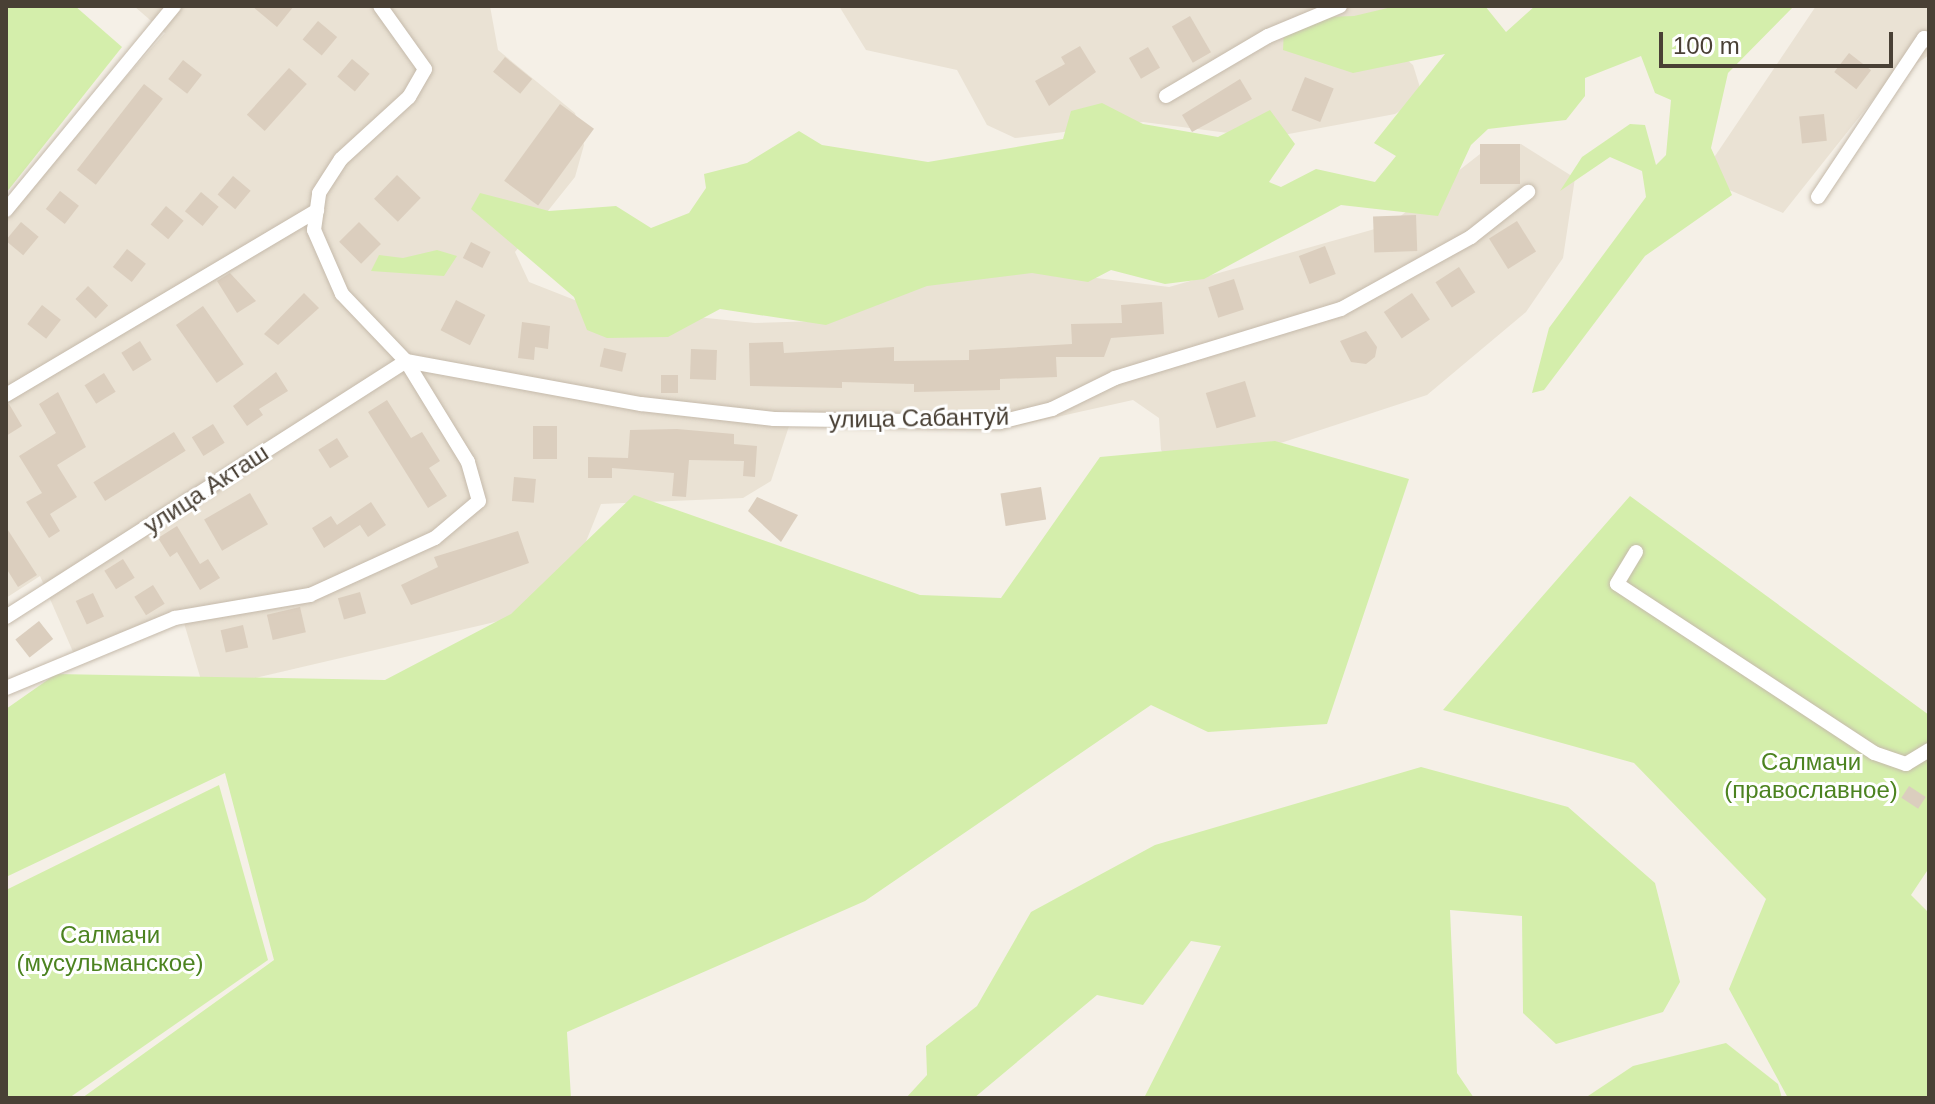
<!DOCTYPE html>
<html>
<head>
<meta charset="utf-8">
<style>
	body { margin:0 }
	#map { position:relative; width:1935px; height:1104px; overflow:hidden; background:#f5f0e7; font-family:Arial,sans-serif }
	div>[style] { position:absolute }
	.residential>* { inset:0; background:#eae2d4 }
	.green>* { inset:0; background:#d4eeab }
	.building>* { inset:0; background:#dbcebe; transform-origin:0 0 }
	.roads { filter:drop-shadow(0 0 2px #c5baab) drop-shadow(0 0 2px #c5baab) }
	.street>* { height:14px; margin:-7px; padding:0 7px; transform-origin:7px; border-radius:7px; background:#fff }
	span { translate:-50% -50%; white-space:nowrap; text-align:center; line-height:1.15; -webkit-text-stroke:6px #fff; paint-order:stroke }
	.street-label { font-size:24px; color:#494035 }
	.park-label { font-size:24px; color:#4c8320 }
	.frame { position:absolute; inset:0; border:8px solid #494035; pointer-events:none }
	.scale { position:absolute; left:1659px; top:32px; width:234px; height:36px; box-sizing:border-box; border:4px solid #494035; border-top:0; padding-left:10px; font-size:24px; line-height:28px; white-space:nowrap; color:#494035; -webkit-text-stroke:6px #fff; paint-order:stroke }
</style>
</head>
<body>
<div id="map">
	<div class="residential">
		<i style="clip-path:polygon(134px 6px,490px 6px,498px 50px,575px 113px,584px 145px,575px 177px,515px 252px,529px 282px,590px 306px,755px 323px,820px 321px,908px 285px,1008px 267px,1169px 287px,1389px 225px,1489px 147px,1521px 144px,1575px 178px,1563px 258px,1526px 312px,1427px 395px,1180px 476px,1161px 450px,1159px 418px,1133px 400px,1012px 427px,790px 423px,771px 481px,743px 498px,601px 504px,577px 564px,533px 613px,204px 690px,181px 613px,77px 661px,40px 576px,6px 598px,6px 213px,165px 33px)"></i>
		<i style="clip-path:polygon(839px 6px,1427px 6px,1388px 44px,1413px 65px,1423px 97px,1395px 114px,1267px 138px,1143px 122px,1015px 138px,987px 125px,957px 70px,866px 50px)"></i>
		<i style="clip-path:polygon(1816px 6px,1929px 6px,1929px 55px,1883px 87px,1783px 213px,1727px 189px,1711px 162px)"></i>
	</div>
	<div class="green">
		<i style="clip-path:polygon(6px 6px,75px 6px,122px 47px,6px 193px)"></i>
		<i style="clip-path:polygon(1396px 6px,1485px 6px,1506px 32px,1535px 6px,1794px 6px,1728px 73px,1711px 148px,1732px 195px,1645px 256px,1544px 390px,1532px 393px,1549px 328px,1646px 197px,1642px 171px,1610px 157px,1560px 191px,1582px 157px,1630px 124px,1645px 125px,1656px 165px,1666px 155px,1671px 100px,1655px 93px,1641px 56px,1585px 78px,1585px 96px,1566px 120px,1488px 129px,1471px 145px,1438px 216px,1341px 205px,1204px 279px,1165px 284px,1111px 270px,1088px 282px,1032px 273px,927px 286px,826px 325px,720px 309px,668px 337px,607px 338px,587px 330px,574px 297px,471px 209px,480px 193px,549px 211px,616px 206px,651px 228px,689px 213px,706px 188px,704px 174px,747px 163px,799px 131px,822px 145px,928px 162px,1063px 139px,1071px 111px,1102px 103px,1143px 124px,1218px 137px,1270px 110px,1295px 144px,1269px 182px,1281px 187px,1316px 169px,1375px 182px,1396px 156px,1374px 143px,1445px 54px,1353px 73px,1283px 50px,1284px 29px,1297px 18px,1354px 16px)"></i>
		<i style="clip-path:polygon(437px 250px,457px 256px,444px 276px,371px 271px,379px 255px,403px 258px)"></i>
		<i style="clip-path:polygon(1275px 441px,1409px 479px,1327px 724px,1208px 732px,1151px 705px,865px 901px,567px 1032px,571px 1098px,82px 1098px,274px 960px,225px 773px,6px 877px,6px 709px,56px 674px,385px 680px,511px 614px,634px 495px,920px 595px,1001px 598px,1100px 457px)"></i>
		<i style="clip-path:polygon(1630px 496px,1929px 715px,1929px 868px,1911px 895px,1929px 913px,1929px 1098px,1788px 1098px,1729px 989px,1766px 899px,1634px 763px,1443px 710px)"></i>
		<i style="clip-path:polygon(1421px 767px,1568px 807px,1655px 883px,1680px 982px,1663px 1012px,1556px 1044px,1523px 1013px,1522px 916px,1450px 910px,1457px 1073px,1474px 1098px,1144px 1098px,1221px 946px,1191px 941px,1143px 1005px,1097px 995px,974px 1098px,906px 1098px,927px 1075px,926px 1046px,977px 1006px,1031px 912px,1155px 845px)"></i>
		<i style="clip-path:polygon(219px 785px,268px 960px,69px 1098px,6px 1098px,6px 890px)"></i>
		<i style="clip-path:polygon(1726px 1043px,1778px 1084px,1782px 1098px,1585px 1098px,1633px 1066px)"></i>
	</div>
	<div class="building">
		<i style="clip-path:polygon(252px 6px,294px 6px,277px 27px)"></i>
		<i style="left:1190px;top:16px;width:42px;height:21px;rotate:60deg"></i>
		<i style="left:318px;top:21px;width:25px;height:24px;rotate:40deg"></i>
		<i style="clip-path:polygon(1080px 46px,1096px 72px,1049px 106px,1035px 81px,1065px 64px,1061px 57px)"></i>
		<i style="left:1148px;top:47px;width:24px;height:22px;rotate:60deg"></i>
		<i style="left:1849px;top:53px;width:28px;height:24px;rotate:38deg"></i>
		<i style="left:505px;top:57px;width:35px;height:19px;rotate:39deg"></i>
		<i style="left:352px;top:59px;width:23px;height:23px;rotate:40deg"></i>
		<i style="left:183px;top:60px;width:24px;height:24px;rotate:38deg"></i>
		<i style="left:289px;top:68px;width:24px;height:63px;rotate:42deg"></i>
		<i style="left:1305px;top:77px;width:31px;height:36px;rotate:22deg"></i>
		<i style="clip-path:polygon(1240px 79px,1252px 99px,1192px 132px,1182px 115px)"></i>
		<i style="left:144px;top:84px;width:24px;height:109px;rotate:38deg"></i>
		<i style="left:560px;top:104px;width:42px;height:95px;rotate:36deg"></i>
		<i style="left:1824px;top:114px;width:27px;height:25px;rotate:84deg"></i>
		<i style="left:1480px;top:144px;width:40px;height:40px"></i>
		<i style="left:397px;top:175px;width:33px;height:33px;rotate:44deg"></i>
		<i style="left:233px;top:176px;width:23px;height:24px;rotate:40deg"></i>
		<i style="left:60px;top:191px;width:24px;height:23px;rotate:38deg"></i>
		<i style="left:201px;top:192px;width:23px;height:25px;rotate:40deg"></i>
		<i style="left:166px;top:206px;width:23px;height:24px;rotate:40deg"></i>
		<i style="left:1416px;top:215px;width:36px;height:43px;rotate:88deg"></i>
		<i style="left:1517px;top:221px;width:36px;height:33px;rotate:58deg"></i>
		<i style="left:21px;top:222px;width:23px;height:24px;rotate:40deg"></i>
		<i style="left:359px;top:222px;width:31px;height:28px;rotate:45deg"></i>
		<i style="left:471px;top:242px;width:22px;height:18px;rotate:27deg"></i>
		<i style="left:1325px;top:246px;width:30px;height:28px;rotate:69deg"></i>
		<i style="left:127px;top:249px;width:24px;height:23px;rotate:38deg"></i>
		<i style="left:1459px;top:267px;width:30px;height:28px;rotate:57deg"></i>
		<i style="clip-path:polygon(230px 273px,256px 301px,237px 313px,217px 281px)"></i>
		<i style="left:1234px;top:279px;width:32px;height:27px;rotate:72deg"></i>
		<i style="left:88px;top:286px;width:28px;height:18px;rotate:44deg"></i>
		<i style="clip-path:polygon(304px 293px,319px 308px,278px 345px,264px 334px)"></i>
		<i style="left:1412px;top:293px;width:32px;height:34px;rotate:56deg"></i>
		<i style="left:456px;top:300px;width:33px;height:34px;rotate:27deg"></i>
		<i style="clip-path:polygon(1162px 302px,1164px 334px,1111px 338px,1104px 357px,1056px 357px,1057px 377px,1000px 379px,1000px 390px,914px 392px,914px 384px,842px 382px,842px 388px,750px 386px,749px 343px,783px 342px,784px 353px,894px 347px,894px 361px,969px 360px,969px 350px,1072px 344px,1071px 324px,1122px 323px,1121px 305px)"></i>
		<i style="left:42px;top:305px;width:24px;height:24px;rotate:38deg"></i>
		<i style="left:203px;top:306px;width:71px;height:33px;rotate:55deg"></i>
		<i style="clip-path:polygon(522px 322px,550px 326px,548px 349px,535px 347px,534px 360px,518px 358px)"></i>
		<i style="clip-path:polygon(1366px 331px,1377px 347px,1375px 357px,1366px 364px,1351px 362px,1340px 341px)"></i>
		<i style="left:140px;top:341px;width:22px;height:22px;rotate:58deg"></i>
		<i style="left:604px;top:348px;width:23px;height:19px;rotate:13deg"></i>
		<i style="left:691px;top:349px;width:26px;height:30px;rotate:2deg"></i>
		<i style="clip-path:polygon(276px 372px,288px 391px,259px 409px,263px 415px,247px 426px,233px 406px)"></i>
		<i style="left:104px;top:373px;width:22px;height:23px;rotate:58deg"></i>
		<i style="left:661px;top:375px;width:17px;height:18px"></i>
		<i style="left:1245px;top:381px;width:37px;height:41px;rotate:73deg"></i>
		<i style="clip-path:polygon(58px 392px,86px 447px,57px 465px,77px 497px,50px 514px,60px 531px,49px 538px,26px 502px,42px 493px,19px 456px,56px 433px,39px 404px)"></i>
		<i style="clip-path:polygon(387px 400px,411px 438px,422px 432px,440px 461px,429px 468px,447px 496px,428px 508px,368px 412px)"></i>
		<i style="clip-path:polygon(9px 404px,22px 426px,6px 436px,6px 405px)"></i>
		<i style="left:213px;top:424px;width:22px;height:25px;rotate:58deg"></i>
		<i style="left:533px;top:426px;width:24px;height:33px"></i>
		<i style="clip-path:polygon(677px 429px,734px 434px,734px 444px,757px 446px,755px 477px,743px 476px,744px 461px,689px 460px,686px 497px,672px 496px,674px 473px,612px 468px,612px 478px,588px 478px,588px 457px,628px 458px,630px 430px)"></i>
		<i style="left:174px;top:432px;width:22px;height:95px;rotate:58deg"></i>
		<i style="left:337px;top:438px;width:22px;height:22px;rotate:58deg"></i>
		<i style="left:514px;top:477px;width:22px;height:24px;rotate:5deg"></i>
		<i style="left:1041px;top:487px;width:33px;height:41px;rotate:81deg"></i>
		<i style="left:250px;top:493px;width:36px;height:53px;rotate:60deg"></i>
		<i style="clip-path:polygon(757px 497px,798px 515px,781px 542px,748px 511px)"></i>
		<i style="clip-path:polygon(371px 502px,386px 525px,368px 537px,360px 525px,324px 548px,312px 528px,331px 516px,337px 525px)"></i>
		<i style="clip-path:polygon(177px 526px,200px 564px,208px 559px,220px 578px,200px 590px,177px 552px,170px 557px,158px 538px)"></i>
		<i style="clip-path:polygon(6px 527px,37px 575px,18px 587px,6px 568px)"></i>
		<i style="clip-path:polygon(518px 531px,529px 563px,411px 605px,401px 585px,438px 567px,434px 557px)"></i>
		<i style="left:123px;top:559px;width:22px;height:22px;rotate:58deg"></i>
		<i style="left:153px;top:585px;width:22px;height:22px;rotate:58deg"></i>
		<i style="left:360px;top:592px;width:22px;height:23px;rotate:74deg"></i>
		<i style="left:93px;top:593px;width:26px;height:19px;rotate:65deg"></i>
		<i style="left:300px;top:607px;width:26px;height:34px;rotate:77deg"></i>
		<i style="left:39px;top:621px;width:23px;height:30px;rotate:52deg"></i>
		<i style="left:243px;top:625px;width:23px;height:23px;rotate:77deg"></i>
		<i style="left:1909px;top:786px;width:20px;height:14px;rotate:33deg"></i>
	</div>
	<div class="roads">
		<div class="street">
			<i style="left:1166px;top:96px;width:118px;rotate:-30.5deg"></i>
			<i style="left:1268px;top:36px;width:78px;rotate:-22.6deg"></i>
			<i style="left:1818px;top:197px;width:191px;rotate:-56.3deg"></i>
			<i style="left:1924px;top:38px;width:6px;rotate:31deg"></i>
			<i style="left:6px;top:210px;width:264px;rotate:-50.5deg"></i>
			<i style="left:6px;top:395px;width:362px;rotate:-30.7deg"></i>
			<i style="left:1636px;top:552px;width:37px;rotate:121deg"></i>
			<i style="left:1617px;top:584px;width:308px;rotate:33.3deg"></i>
			<i style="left:1874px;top:753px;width:34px;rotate:19deg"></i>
			<i style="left:1906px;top:764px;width:27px;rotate:-31deg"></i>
			<i style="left:6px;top:617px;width:475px;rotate:-32.6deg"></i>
			<i style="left:406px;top:361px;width:239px;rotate:10.4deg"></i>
			<i style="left:641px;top:404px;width:134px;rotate:6.4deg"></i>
			<i style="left:774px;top:419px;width:226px;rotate:0.8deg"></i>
			<i style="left:1000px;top:422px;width:54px;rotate:-14deg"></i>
			<i style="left:1052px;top:409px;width:70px;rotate:-26.2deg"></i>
			<i style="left:1115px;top:378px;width:236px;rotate:-17deg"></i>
			<i style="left:1341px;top:309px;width:149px;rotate:-29deg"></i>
			<i style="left:1471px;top:237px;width:73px;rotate:-38.3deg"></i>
			<i style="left:6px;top:688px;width:183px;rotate:-22.5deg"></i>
			<i style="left:175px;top:618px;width:137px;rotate:-9.7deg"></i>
			<i style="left:310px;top:595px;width:137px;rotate:-24.5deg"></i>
			<i style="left:435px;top:538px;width:57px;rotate:-40.1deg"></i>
			<i style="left:479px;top:501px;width:41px;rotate:-105.8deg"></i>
			<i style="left:468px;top:462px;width:119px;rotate:-121.5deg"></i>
			<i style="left:406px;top:361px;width:93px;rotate:-133.7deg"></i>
			<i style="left:342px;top:294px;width:70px;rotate:-113.6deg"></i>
			<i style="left:314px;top:230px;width:37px;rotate:-82deg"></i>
			<i style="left:319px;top:193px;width:40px;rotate:-57.1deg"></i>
			<i style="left:341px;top:159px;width:92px;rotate:-42.4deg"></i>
			<i style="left:409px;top:97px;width:32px;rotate:-60deg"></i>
			<i style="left:425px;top:69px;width:77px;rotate:-125.5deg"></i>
		</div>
	</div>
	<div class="street-label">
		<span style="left:919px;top:418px;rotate:-1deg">улица Сабантуй</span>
		<span style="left:206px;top:489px;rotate:-33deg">улица Акташ</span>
	</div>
	<div class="park-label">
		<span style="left:1811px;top:776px">Салмачи<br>(православное)</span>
		<span style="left:110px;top:949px">Салмачи<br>(мусульманское)</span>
	</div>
	<div class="frame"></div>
	<div class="scale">100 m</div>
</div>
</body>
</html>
